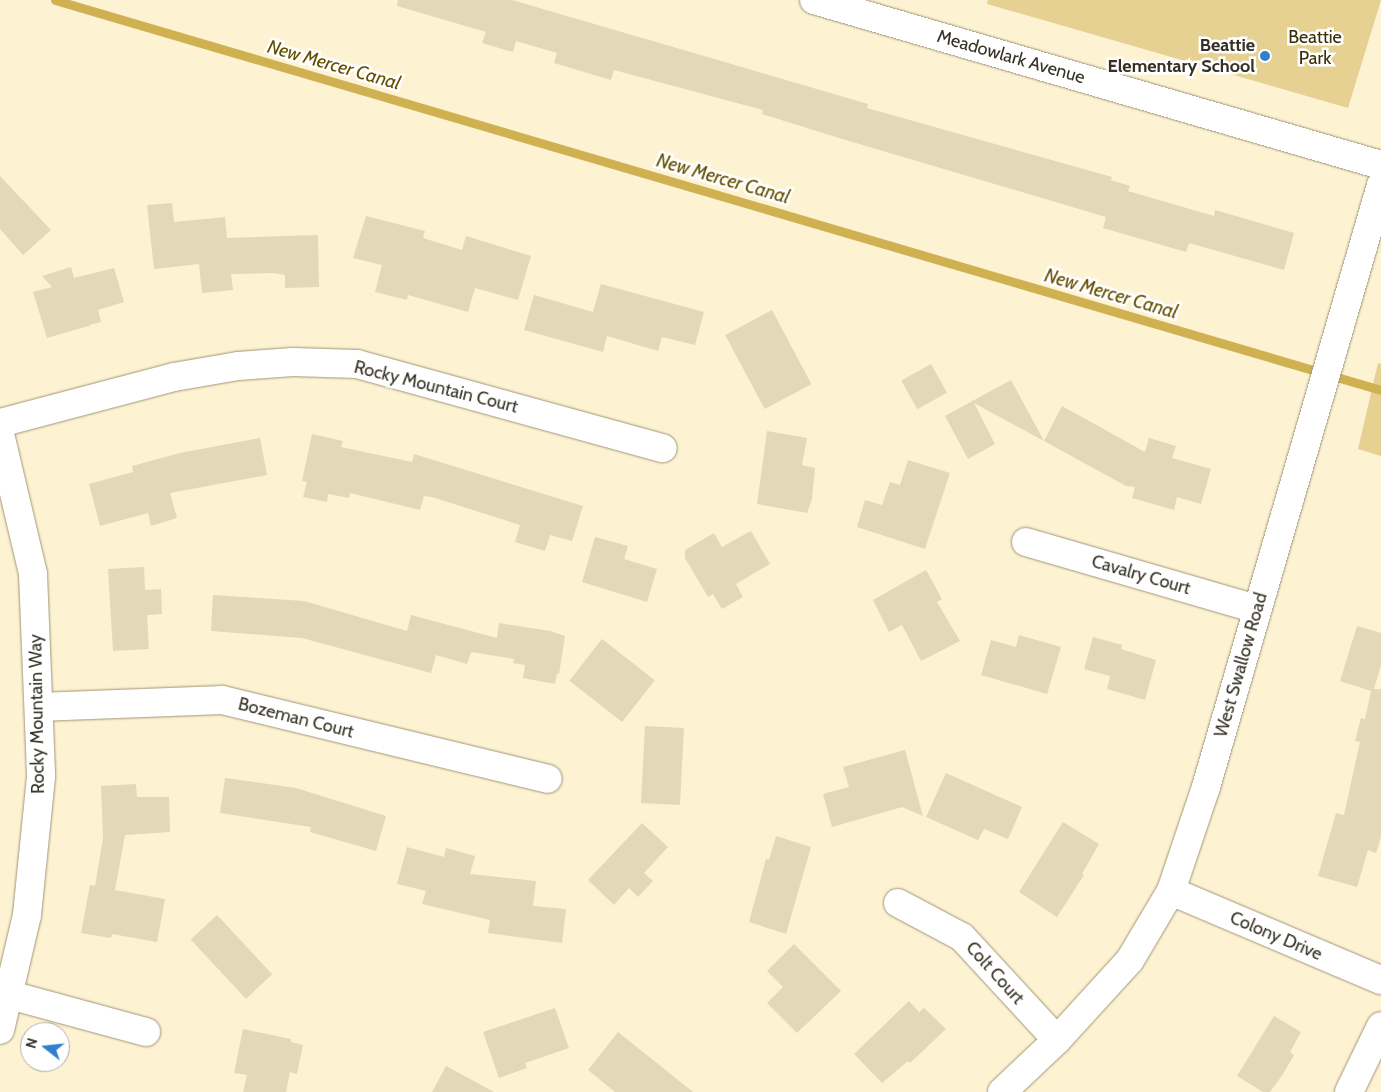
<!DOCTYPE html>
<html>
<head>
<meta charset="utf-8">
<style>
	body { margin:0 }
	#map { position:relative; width:1381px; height:1092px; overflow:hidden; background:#fdf2d2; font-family:Cabin,sans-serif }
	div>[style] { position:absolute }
	.green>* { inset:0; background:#e6d193 }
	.stream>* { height:9px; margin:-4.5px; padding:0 4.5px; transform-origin:4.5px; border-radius:4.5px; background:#d0b152 }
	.building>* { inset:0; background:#e3d8b8; transform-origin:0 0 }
	.roads { filter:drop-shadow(0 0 1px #a09678) drop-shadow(0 0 1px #a09678) }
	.minor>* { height:28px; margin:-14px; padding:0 14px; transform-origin:14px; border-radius:14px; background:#fff }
	.dots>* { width:14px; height:14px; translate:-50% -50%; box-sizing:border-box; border:2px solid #fff; border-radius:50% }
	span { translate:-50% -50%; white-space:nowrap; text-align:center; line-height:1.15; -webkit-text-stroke:5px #fff; paint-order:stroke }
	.park-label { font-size:18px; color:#382c01 }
	.poi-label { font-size:18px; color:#353125; font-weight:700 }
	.right { translate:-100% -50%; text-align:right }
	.street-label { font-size:18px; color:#353125 }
	.water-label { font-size:19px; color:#644f00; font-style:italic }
	.north { position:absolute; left:20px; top:1022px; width:50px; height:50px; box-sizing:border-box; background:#fff; border:1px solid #aeada8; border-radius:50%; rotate:286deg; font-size:14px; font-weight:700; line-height:20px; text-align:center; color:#353125 }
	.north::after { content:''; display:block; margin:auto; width:18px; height:22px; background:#3080cf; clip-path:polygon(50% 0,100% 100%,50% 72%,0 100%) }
</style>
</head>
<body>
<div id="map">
	<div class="green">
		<i style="clip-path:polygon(988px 0,1381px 0,1348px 108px,987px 4px)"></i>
		<i style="clip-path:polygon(1378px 363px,1381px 364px,1381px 456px,1358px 449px)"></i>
	</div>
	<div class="stream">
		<i style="left:55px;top:0;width:1382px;rotate:16.39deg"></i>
	</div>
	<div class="building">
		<i style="clip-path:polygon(398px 0,512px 0,868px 104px,867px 108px,1112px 177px,1111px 180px,1130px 186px,1128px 191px,1214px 216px,1215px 210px,1294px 233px,1284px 270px,1189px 243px,1186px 252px,1103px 228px,1106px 217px,839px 138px,762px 114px,763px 110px,614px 70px,611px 80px,554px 63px,557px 53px,516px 41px,513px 52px,482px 43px,486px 32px,397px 6px)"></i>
		<i style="clip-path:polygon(0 176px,51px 230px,23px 255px,0 229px)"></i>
		<i style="clip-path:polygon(172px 203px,174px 222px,225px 217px,227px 238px,318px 235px,319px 287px,285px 288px,285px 275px,273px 273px,231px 274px,233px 290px,202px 293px,199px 264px,154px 269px,147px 205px)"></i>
		<i style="clip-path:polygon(366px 216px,425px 231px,423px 238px,462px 250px,466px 236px,531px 256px,518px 300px,475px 288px,468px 312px,408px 295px,407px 300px,375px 292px,382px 265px,353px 258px)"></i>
		<i style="clip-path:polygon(71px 267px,74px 278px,114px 268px,124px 302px,98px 310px,101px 322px,89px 325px,90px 328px,88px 326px,47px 338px,33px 292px,52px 287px,42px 276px)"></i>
		<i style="clip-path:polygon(601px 284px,704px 312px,695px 345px,662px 337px,658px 351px,607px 336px,603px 352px,524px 330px,534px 295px,593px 312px)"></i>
		<i style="left:772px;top:310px;width:84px;height:53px;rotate:62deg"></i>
		<i style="left:931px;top:364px;width:33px;height:34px;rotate:61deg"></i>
		<i style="clip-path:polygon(1011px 380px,1044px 441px,974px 403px,995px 444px,968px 459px,945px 416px)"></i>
		<i style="clip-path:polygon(1062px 406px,1145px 452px,1149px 438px,1176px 446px,1172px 458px,1211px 469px,1201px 504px,1177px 497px,1174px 510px,1132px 498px,1135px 487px,1126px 486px,1044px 441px)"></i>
		<i style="clip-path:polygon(767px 431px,807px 438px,802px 465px,815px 468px,812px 499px,807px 513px,757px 504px)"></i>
		<i style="clip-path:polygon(312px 434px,343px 441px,341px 447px,412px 462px,414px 454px,583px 506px,572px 541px,550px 535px,545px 551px,515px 542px,520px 525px,432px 497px,424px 496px,420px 510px,350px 493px,349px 498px,328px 494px,327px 502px,303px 497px,307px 482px,302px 481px)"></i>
		<i style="clip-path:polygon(260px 438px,267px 475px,170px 493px,177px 518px,151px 526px,148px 513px,100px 526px,89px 484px,133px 472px,132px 466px,180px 453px)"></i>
		<i style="clip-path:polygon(908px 460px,950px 473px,925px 549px,857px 527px,865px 500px,882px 505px,890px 482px,900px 485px)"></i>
		<i style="clip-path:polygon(751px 531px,770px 564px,736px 584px,743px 597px,722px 609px,713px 594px,708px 597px,685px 558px,685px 550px,714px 533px,722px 547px)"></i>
		<i style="clip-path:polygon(595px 537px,628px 546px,624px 559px,657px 569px,647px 602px,582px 582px)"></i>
		<i style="clip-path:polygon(144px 567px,145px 590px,161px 589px,162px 614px,147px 615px,149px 649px,113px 651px,108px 569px)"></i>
		<i style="clip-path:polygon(926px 570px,942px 599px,937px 602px,960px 641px,921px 661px,902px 625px,889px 632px,873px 600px)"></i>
		<i style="clip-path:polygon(213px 595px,304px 601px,407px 631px,411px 615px,497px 638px,499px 623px,550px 631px,565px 636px,559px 674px,557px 673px,555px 684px,523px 678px,525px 665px,513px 663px,514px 659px,471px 652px,467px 664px,436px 655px,431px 673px,302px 638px,211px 631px)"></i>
		<i style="clip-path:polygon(1357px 626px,1381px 633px,1381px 665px,1374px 689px,1381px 689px,1381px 837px,1376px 853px,1368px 850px,1357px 887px,1318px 876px,1336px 813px,1344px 815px,1360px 742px,1355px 741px,1361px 718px,1365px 719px,1371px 691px,1340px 681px)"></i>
		<i style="clip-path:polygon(1019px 635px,1061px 647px,1047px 694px,981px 675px,991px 640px,1016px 647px)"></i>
		<i style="clip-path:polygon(1093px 637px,1122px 645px,1121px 649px,1156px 660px,1145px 700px,1107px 689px,1110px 676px,1084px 669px)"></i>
		<i style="left:602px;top:639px;width:67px;height:53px;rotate:38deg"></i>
		<i style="left:645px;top:726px;width:39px;height:77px;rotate:3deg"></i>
		<i style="clip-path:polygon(905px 750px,923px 816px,902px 807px,832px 827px,823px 794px,849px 787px,843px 767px)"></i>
		<i style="clip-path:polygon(946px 773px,1022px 807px,1008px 839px,984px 829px,978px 840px,926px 817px)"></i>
		<i style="clip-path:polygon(225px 778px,296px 788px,386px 816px,376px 851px,310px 832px,311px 827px,220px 813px)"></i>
		<i style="clip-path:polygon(136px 784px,137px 797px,169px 797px,170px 832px,125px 835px,115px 890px,165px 899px,157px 942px,112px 934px,111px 938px,81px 933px,90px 885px,95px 886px,103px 838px,101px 786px)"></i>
		<i style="clip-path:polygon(1063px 822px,1099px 844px,1082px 874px,1084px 875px,1057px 917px,1019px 892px)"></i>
		<i style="clip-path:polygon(642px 823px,668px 847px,644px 873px,653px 881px,638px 897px,629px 888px,614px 905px,588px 880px)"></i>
		<i style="clip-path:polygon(776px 836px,811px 847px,786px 934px,749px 922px,766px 859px,769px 860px)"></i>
		<i style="clip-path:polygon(407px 847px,444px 857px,446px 848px,475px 856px,470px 874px,536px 881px,533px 906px,566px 909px,562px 943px,488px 933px,490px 920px,422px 904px,426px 891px,397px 884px)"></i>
		<i style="left:217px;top:915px;width:81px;height:36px;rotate:47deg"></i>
		<i style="clip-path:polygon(794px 944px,841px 991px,797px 1033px,767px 1003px,783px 987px,767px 971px)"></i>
		<i style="clip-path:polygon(909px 1001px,919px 1012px,924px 1008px,946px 1029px,910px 1063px,908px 1061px,882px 1083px,854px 1054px)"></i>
		<i style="clip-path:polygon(555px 1008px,569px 1048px,525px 1063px,527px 1068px,499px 1078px,483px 1032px)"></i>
		<i style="clip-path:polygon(1274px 1016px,1301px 1032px,1290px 1052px,1294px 1055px,1283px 1074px,1270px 1092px,1263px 1092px,1237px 1076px)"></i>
		<i style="clip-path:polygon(243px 1029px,291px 1039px,291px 1042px,303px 1045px,297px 1074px,290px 1072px,286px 1092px,243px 1092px,247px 1075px,234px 1073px)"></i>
		<i style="clip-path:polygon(618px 1032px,693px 1092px,615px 1092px,588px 1070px)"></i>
		<i style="clip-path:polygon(446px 1066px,494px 1092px,432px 1092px)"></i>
	</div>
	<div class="roads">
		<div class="minor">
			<i style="left:814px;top:0;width:591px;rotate:16.23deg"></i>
			<i style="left:0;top:423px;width:180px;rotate:-14.8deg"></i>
			<i style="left:174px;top:377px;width:65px;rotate:-9.8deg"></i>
			<i style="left:238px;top:366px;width:55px;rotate:-4.2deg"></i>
			<i style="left:293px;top:362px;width:64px;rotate:1.8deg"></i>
			<i style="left:357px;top:364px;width:317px;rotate:15.4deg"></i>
			<i style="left:0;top:434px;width:144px;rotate:76.7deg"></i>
			<i style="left:33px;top:574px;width:203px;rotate:87.7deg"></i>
			<i style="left:41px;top:777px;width:139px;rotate:95.8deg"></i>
			<i style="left:27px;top:915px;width:118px;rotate:103.2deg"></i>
			<i style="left:1026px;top:542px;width:240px;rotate:16.2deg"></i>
			<i style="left:39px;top:707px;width:183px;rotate:-2.2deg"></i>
			<i style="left:222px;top:700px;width:335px;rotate:13.6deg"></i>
			<i style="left:1171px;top:891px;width:228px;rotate:23deg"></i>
			<i style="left:898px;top:903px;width:72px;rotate:28deg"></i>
			<i style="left:962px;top:937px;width:140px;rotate:47.3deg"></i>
			<i style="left:10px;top:995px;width:141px;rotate:15.2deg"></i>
			<i style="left:1002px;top:1092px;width:76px;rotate:-43.4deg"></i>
			<i style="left:1057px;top:1040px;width:108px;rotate:-47.6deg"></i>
			<i style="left:1130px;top:960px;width:80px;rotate:-59.3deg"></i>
			<i style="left:1171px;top:891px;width:110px;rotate:-71.4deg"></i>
			<i style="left:1206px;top:787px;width:627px;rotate:-73.79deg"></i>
			<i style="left:1349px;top:1092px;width:73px;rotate:-64.1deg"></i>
		</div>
	</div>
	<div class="dots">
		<i style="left:1265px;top:56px;background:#3080cf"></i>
	</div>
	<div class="park-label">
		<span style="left:1315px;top:48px">Beattie<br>Park</span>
	</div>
	<div class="poi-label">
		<span class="right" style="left:1255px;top:56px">Beattie<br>Elementary School</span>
	</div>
	<div class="street-label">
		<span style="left:1011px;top:57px;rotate:16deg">Meadowlark Avenue</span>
		<span style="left:436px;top:387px;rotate:14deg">Rocky Mountain Court</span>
		<span style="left:1141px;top:575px;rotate:16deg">Cavalry Court</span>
		<span style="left:1241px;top:665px;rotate:-74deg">West Swallow Road</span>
		<span style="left:37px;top:714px;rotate:-91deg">Rocky Mountain Way</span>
		<span style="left:296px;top:718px;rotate:14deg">Bozeman Court</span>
		<span style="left:1276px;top:936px;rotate:23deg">Colony Drive</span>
		<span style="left:995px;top:973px;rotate:48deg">Colt Court</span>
	</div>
	<div class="water-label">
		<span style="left:334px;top:65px;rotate:16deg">New Mercer Canal</span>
		<span style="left:723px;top:179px;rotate:16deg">New Mercer Canal</span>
		<span style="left:1111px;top:294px;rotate:16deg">New Mercer Canal</span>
	</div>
	<div class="north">N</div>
</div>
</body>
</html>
